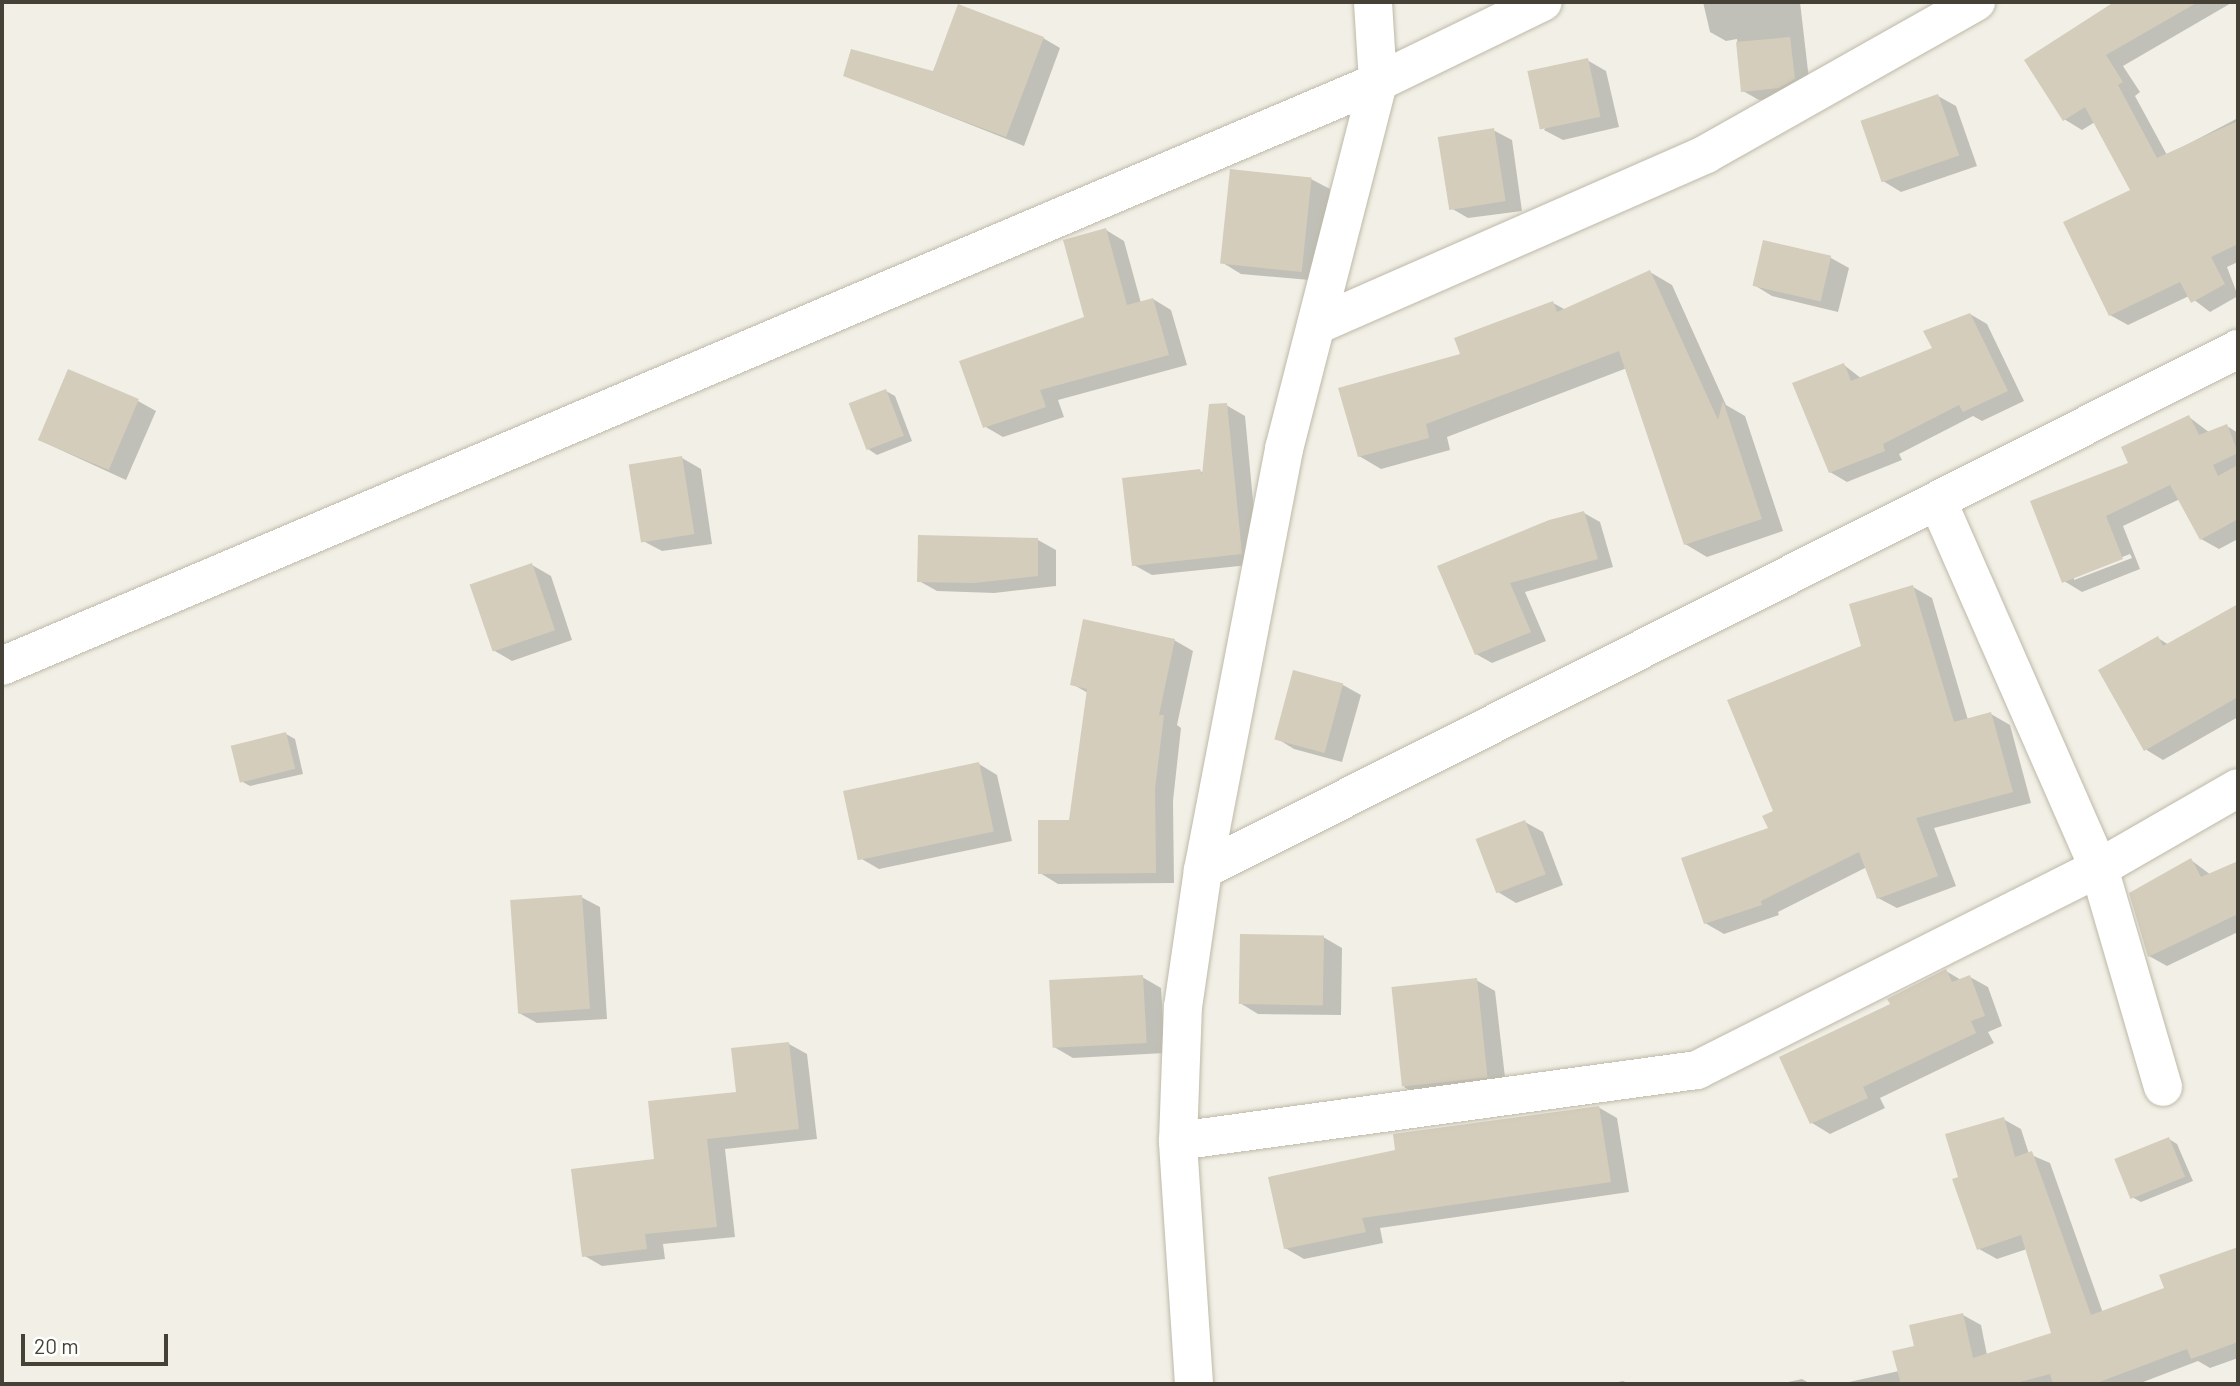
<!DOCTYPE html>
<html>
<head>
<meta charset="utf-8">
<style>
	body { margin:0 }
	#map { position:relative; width:2240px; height:1386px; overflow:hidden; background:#f2f0e6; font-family:Barlow,sans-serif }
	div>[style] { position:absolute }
	.shadow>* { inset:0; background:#0003 }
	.building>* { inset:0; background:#d4cdbc; transform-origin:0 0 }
	.roads { filter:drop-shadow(0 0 2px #beb9a9) drop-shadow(0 0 2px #beb9a9) }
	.minor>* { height:38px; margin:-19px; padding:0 19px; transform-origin:19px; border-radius:19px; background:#fff }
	span { translate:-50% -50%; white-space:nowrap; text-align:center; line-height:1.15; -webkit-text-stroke:5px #fff; paint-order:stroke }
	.frame { position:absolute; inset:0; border:4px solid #454136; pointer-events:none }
	.scale { position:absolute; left:21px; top:1334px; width:147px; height:32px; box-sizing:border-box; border:4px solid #454136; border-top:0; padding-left:9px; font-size:21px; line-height:24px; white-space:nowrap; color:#454136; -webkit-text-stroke:5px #fff; paint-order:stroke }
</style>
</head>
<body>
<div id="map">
	<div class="shadow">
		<i style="clip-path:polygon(1703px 2px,1800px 2px,1810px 88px,1795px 96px,1759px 100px,1743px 91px,1737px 39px,1726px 41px,1710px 32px)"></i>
		<i style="clip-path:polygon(2117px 2px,2233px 2px,2123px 66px,2140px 92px,2135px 96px,2167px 155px,2238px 118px,2238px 262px,2227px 267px,2238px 296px,2210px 312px,2189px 296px,2128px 325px,2110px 315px,2132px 191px,2095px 122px,2082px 130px,2064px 119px,2026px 61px)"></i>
		<i style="clip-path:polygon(1043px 38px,1060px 48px,1024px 146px,845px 75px,934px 73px)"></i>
		<i style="clip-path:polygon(1587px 60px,1606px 71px,1619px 127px,1563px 140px,1544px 130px)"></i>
		<i style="clip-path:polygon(1938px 96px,1956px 106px,1977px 166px,1901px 192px,1883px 181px)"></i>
		<i style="clip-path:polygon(1493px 130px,1512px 140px,1522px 211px,1468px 218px,1449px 207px)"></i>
		<i style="clip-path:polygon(1311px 179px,1330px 189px,1321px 281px,1241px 274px,1223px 263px)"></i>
		<i style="clip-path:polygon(1106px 230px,1124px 241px,1141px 303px,1153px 299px,1171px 310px,1187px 365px,1058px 400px,1064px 417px,1003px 437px,984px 426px,1086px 318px)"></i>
		<i style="clip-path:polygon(1764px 243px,1831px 258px,1849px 268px,1838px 312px,1772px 296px,1754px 285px)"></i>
		<i style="clip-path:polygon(1650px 272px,1672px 285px,1726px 405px,1745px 416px,1783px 531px,1707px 557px,1685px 544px,1627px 368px,1447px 437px,1450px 450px,1381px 469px,1359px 456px,1462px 356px,1553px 303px,1566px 310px)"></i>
		<i style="clip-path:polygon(1970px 314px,1987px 324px,2024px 401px,1982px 421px,1973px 416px,1899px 454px,1902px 460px,1847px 482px,1830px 472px,1844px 365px,1862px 379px,1934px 349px)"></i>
		<i style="clip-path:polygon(886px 391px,895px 396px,912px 441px,877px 455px,868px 449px)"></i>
		<i style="clip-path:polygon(138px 401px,156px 411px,126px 480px,39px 440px)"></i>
		<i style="clip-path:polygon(1226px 405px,1245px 416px,1259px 564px,1152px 575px,1134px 565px,1200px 471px,1204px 473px)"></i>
		<i style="clip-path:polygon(evenodd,2189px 417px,2210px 433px,2227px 426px,2238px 433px,2238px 539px,2219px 549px,2201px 539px,2180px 499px,2123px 526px,2140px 569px,2082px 592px,2064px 581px,2131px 464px,2189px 417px,2130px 554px,2132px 558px,2074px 580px,2074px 576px,2130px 554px)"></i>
		<i style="clip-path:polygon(682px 458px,701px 469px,712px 544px,662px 551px,643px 541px)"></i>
		<i style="clip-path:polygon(1584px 513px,1600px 522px,1613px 567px,1525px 592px,1546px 641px,1492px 663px,1476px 654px,1439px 567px)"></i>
		<i style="clip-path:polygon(1038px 540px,1056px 550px,1056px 586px,994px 593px,937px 591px,919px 581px)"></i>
		<i style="clip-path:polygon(532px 565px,551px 576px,572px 640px,512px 661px,493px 650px)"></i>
		<i style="clip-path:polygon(1913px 587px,1932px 598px,1968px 720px,1991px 714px,2010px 725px,2031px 803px,1934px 828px,1956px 886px,1897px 908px,1878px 898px,1867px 867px,1778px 912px,1779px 915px,1724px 934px,1705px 923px,1771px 829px,1775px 812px,1863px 648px)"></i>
		<i style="clip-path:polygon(2238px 606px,2238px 717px,2163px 760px,2145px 749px,2158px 638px,2169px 645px)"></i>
		<i style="clip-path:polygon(1174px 640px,1193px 651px,1177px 725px,1181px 728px,1173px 801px,1174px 883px,1058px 884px,1040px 873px,1071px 821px,1088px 693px,1072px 684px)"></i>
		<i style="clip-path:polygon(1294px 672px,1343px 685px,1361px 695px,1342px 762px,1294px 749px,1276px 738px)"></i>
		<i style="clip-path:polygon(286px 734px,295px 739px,303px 774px,250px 786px,241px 781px)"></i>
		<i style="clip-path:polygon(979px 764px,997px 775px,1012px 841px,879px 869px,860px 858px)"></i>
		<i style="clip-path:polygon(1525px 822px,1543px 832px,1563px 885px,1516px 903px,1498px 892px)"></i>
		<i style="clip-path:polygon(2191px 860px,2211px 875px,2238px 863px,2238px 932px,2167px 966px,2149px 956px)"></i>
		<i style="clip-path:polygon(581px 897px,600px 907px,607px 1019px,537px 1023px,519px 1013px)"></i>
		<i style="clip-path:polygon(1323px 937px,1342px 948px,1341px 1015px,1258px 1014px,1240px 1003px)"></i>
		<i style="clip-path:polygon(1946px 971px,1961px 980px,1970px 977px,1988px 987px,2002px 1026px,1988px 1032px,1994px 1043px,1880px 1098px,1885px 1108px,1830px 1134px,1812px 1123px,1892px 1005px)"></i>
		<i style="clip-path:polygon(1142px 977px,1161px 988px,1165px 1053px,1073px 1058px,1054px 1047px)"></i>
		<i style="clip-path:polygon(1476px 980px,1495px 991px,1506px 1086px,1422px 1098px,1404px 1087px)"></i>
		<i style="clip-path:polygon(789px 1044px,807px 1054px,817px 1139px,725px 1149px,735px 1237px,663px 1244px,665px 1259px,602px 1266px,583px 1255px,656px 1160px,738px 1093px)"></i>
		<i style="clip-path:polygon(1598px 1107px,1617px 1118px,1629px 1192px,1380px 1228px,1383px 1243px,1304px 1259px,1285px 1248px)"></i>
		<i style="clip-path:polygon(2003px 1119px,2021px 1129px,2029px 1154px,2050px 1163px,2103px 1313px,2166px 1289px,2234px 1250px,2238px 1252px,2238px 1358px,2210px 1368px,2198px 1361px,2138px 1384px,1840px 1384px,1899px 1371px,1916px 1347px,1963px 1315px,1981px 1325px,1987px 1355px,2053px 1334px,2027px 1249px,1997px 1259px,1979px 1249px,1961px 1178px)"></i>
		<i style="clip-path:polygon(2169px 1139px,2177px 1144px,2193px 1181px,2141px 1202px,2132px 1197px)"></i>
		<i style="clip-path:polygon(1802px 1379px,1811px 1384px,1779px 1384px)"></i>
		<i style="clip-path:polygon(1623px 1381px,1630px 1384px,1608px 1384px)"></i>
	</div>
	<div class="building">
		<i style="clip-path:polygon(2114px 2px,2198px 2px,2106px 55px,2123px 82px,2118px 85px,2157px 158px,2238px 121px,2238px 244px,2211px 257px,2225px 284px,2191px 303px,2180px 282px,2109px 316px,2063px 222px,2130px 190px,2085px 107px,2063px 121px,2024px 60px)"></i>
		<i style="clip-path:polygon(958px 4px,1044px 37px,1006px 137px,843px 76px,851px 49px,933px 71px)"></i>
		<i style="clip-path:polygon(1790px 37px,1795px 79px,1779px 88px,1741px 92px,1736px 42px)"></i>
		<i style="left:1588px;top:58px;width:60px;height:62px;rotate:78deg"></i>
		<i style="left:1938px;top:94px;width:65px;height:82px;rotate:71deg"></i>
		<i style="left:1494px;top:128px;width:74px;height:57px;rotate:81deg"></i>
		<i style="left:1230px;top:169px;width:82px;height:95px;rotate:6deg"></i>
		<i style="clip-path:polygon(1106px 228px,1127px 305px,1153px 298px,1169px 355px,1040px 390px,1046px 407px,983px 428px,959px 361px,1084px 317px,1063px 240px)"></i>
		<i style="left:1763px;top:240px;width:70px;height:47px;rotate:13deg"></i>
		<i style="clip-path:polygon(1650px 270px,1718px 420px,1723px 401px,1762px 519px,1684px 545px,1619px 351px,1426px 424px,1429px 438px,1358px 457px,1338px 388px,1460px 354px,1454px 338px,1553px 301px,1557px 312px)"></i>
		<i style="clip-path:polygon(1970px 313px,2008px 391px,1963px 412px,1959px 405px,1883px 444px,1885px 451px,1829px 473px,1792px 383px,1844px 363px,1851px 381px,1932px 348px,1923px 331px)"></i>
		<i style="left:68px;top:369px;width:77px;height:77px;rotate:23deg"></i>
		<i style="left:886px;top:389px;width:50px;height:40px;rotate:69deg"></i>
		<i style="clip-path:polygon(1227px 403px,1242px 554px,1132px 566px,1122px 478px,1200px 469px,1202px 475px,1209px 404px)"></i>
		<i style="clip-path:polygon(2189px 415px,2199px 435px,2227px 424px,2238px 453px,2213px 465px,2218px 476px,2238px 465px,2238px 519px,2200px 540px,2170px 485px,2106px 516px,2123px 559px,2062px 583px,2030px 501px,2128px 463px,2121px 447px)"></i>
		<i style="left:682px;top:456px;width:79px;height:54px;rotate:81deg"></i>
		<i style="clip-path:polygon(1584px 511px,1598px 559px,1510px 583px,1531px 632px,1475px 655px,1437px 566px,1549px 520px)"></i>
		<i style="clip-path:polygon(918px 535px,1038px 538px,1038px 576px,974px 583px,917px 582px)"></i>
		<i style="left:532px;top:563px;width:71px;height:66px;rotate:71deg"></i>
		<i style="clip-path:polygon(1913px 585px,1954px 722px,1991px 712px,2013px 792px,1916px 818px,1938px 876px,1877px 899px,1859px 852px,1761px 901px,1762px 905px,1704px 924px,1681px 858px,1768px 828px,1762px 816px,1773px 811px,1727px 700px,1861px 646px,1849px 604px)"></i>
		<i style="clip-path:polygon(2238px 604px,2238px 697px,2144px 751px,2098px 670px,2158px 636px,2163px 646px)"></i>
		<i style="clip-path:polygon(1083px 619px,1175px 639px,1159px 715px,1164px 715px,1155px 789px,1156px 873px,1038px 874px,1038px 820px,1069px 820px,1087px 689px,1070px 685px)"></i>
		<i style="left:1293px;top:670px;width:52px;height:72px;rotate:15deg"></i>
		<i style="left:286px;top:732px;width:38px;height:57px;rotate:76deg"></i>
		<i style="left:979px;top:762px;width:71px;height:139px;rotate:78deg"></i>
		<i style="left:1525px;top:820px;width:58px;height:53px;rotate:69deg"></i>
		<i style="clip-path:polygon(2191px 858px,2201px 877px,2238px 861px,2238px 914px,2148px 957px,2129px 893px)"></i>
		<i style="left:582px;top:895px;width:114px;height:72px;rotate:86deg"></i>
		<i style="left:1240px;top:934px;width:84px;height:70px;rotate:1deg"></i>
		<i style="clip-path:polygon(1946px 969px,1952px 982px,1970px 975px,1985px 1016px,1971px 1021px,1976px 1033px,1863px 1087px,1868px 1098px,1810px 1124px,1779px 1057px,1890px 1004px,1887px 999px)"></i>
		<i style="left:1143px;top:975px;width:68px;height:94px;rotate:87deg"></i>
		<i style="left:1477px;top:978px;width:100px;height:86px;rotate:84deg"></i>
		<i style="clip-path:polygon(789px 1042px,799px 1129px,707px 1139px,717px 1227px,645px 1234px,647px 1249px,582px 1257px,571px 1169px,654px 1159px,648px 1101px,736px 1092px,731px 1048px)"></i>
		<i style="clip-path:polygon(1599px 1106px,1611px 1182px,1362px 1218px,1366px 1232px,1284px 1249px,1268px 1177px,1395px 1150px,1393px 1134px)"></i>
		<i style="clip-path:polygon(2004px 1117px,2015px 1157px,2032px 1151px,2091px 1315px,2164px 1288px,2159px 1275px,2238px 1247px,2238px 1342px,2191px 1359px,2187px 1349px,2094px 1384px,2053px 1384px,2050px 1374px,2012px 1384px,1901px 1384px,1892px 1351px,1914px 1346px,1909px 1325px,1963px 1313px,1973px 1358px,2051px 1333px,2021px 1235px,1977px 1250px,1952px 1179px,1958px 1177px,1945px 1134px)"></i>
		<i style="left:2169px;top:1137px;width:43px;height:59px;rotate:68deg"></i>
	</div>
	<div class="roads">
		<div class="minor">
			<i style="left:1317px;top:325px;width:425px;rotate:-23.7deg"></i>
			<i style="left:1706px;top:154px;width:310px;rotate:-29.4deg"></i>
			<i style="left:1938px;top:502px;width:400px;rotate:66.3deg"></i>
			<i style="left:2099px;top:868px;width:228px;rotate:73.7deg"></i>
			<i style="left:2px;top:666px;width:1495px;rotate:-23deg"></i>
			<i style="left:1378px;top:82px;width:183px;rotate:-25.9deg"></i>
			<i style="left:1203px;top:870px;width:1159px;rotate:-26.72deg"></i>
			<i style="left:1178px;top:1141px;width:524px;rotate:-7.79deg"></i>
			<i style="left:1697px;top:1070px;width:450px;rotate:-26.7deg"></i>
			<i style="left:2099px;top:868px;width:160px;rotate:-29.9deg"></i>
			<i style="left:1194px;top:1384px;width:244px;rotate:-93.8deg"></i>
			<i style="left:1178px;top:1141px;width:134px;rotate:-87.9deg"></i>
			<i style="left:1183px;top:1007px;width:138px;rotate:-81.7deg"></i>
			<i style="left:1203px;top:870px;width:429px;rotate:-79.1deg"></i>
			<i style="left:1284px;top:449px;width:379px;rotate:-75.6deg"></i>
			<i style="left:1378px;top:82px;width:80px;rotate:-93.6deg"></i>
		</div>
	</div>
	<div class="frame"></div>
	<div class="scale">20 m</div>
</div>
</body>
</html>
